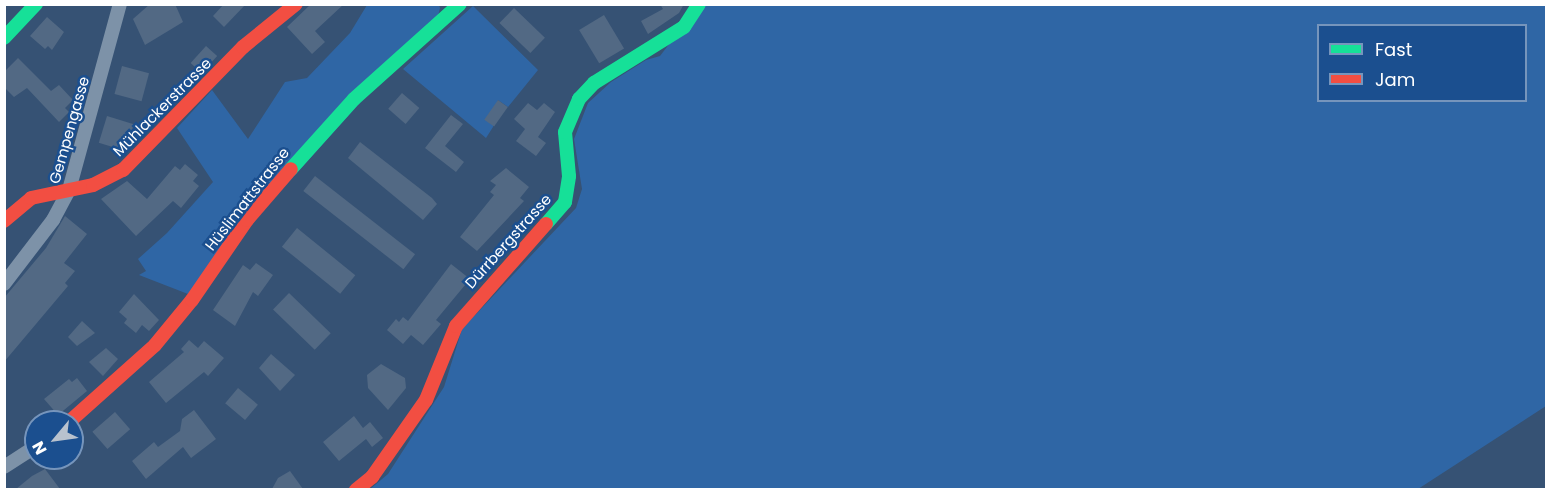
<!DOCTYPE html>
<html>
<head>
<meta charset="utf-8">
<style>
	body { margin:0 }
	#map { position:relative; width:1551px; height:494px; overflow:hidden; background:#365274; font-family:Poppins,sans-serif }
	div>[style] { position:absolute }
	.green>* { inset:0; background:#2f66a5 }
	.building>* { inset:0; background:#526984; transform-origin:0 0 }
	.street>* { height:14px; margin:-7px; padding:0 7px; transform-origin:7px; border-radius:7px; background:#7d92a8 }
	.fast>* { height:14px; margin:-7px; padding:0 7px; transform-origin:7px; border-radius:7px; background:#16e098 }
	.jam>* { height:14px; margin:-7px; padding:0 7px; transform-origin:7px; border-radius:7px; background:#f24e42 }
	span { translate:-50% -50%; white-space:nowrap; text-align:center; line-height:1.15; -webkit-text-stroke:5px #1b4f8f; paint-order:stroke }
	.street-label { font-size:15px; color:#fff }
	.frame { position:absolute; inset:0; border:6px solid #fff; pointer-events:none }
	.legend { position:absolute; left:1317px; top:24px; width:210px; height:78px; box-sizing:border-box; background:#1b4f8f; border:2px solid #7695bc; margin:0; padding:8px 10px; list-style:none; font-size:18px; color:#fff }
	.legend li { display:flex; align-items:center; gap:12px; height:30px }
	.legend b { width:30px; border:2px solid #7695bc }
	.north { position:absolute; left:24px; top:410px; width:60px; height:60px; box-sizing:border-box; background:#1b4f8f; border:2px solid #7695bc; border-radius:50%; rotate:241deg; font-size:16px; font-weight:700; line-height:24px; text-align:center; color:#fff }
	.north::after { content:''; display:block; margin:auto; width:21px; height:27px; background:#b9c2ce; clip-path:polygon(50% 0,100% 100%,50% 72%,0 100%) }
</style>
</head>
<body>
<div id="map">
	<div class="green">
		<i style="clip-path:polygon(367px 5px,439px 5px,440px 8px,438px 16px,188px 294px,139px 275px,146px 271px,138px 259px,167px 233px,213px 182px,177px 128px,212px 90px,248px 139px,285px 82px,307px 78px,350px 33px)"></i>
		<i style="clip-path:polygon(evenodd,699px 5px,1546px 5px,1546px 406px,1418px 489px,369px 490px,388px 474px,444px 387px,462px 329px,576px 208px,582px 189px,574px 139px,588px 103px,611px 82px,646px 60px,660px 56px,699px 5px,1318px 26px,1526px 26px,1526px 100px,1318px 100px,1318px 26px)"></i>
		<i style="clip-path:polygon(473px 6px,538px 70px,508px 107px,498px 100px,493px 127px,486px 138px,403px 69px)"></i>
	</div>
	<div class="building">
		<i style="clip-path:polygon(150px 4px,175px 4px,183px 22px,145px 45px,133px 19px)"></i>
		<i style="clip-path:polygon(224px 4px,246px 4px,224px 27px,213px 16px)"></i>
		<i style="clip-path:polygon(311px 4px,344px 4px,315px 31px,325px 42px,312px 54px,287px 27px)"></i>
		<i style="clip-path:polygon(660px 4px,684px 4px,679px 13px,648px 34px,641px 21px,663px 9px)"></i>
		<i style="left:514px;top:8px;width:43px;height:21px;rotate:44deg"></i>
		<i style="left:604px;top:15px;width:39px;height:29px;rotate:59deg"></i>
		<i style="clip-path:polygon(47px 17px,64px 32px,52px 50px,48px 46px,45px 49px,30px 36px)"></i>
		<i style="left:206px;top:46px;width:15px;height:23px;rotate:42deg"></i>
		<i style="clip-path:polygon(18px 58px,51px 91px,59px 85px,73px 100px,65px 108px,69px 112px,59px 122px,27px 88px,14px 97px,4px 87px,4px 72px)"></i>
		<i style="left:122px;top:66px;width:28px;height:29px;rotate:15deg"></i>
		<i style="left:402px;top:93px;width:23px;height:21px;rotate:41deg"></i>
		<i style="left:498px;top:100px;width:12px;height:24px;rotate:35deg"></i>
		<i style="clip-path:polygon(528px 103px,537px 110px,544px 103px,555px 112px,538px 137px,546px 143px,536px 156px,516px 141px,525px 129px,514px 119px)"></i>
		<i style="clip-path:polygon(451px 115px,463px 124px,445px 146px,464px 162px,456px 172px,425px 148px)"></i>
		<i style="left:107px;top:116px;width:28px;height:28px;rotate:17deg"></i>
		<i style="clip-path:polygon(360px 142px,432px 198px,437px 204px,423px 220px,348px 158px)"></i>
		<i style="clip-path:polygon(185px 164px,198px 175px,193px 181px,199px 186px,181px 208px,173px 201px,136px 236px,101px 199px,127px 181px,147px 199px,175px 166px,180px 170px)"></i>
		<i style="clip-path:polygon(506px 168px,529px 187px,520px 198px,524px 201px,477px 251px,460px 237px,494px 195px,490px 192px,496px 185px,490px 181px)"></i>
		<i style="left:315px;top:176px;width:127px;height:19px;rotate:38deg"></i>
		<i style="clip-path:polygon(65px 216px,87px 234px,64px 263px,75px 271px,65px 283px,68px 286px,4px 362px,4px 298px,46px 248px)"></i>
		<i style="left:297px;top:228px;width:75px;height:24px;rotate:39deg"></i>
		<i style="clip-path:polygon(256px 263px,273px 275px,258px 296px,253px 292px,235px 326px,213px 310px,243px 265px,250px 270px)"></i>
		<i style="clip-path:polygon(451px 264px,470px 279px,436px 320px,441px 324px,423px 345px,411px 335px,403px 344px,387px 330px,396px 319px,399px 322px,403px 317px,408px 321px)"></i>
		<i style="left:289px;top:293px;width:58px;height:23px;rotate:44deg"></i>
		<i style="clip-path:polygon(134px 294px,159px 320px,149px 331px,142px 325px,136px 333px,124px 323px,127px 319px,119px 312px)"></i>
		<i style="clip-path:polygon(82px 321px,95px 333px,77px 346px,68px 337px)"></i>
		<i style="clip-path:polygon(189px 340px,198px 348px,204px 341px,224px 358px,208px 376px,204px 372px,166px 403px,149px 382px,184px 352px,181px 349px)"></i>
		<i style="clip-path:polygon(106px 348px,118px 359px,103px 376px,89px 362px)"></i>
		<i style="clip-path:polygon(271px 354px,295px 375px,280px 391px,259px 368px)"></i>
		<i style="clip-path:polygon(381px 364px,405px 378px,406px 388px,388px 410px,368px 388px,367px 375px)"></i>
		<i style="clip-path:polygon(77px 378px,87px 391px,58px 415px,44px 399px,69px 379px,72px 382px)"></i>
		<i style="left:238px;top:388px;width:26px;height:20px;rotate:40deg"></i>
		<i style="clip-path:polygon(194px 410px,216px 439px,191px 458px,183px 447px,146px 479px,132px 461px,154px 442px,158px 447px,180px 431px,182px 419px)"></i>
		<i style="left:115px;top:412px;width:23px;height:30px;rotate:49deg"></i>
		<i style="clip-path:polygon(354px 416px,363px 428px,370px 422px,383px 438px,372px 447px,366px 439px,339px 461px,323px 442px)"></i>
		<i style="clip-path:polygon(45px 469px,60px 489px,16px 489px,32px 476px)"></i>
		<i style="clip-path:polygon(290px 471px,303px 489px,272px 489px,278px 478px)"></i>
	</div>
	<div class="street">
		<i style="left:4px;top:284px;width:81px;rotate:-52.6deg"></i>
		<i style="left:53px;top:220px;width:34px;rotate:-62deg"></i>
		<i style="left:69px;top:190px;width:193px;rotate:-74.7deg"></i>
		<i style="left:4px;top:467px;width:38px;rotate:-33deg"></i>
	</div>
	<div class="fast">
		<i style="left:4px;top:38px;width:47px;rotate:-46.7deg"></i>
		<i style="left:291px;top:169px;width:94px;rotate:-48deg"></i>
		<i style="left:354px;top:99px;width:142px;rotate:-41.9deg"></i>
		<i style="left:546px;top:224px;width:29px;rotate:-49deg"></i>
		<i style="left:565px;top:202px;width:26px;rotate:-81deg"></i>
		<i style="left:569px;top:176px;width:44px;rotate:-95.2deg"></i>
		<i style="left:565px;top:132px;width:36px;rotate:-67deg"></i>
		<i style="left:579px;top:99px;width:22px;rotate:-47deg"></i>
		<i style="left:594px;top:83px;width:106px;rotate:-31.9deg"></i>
		<i style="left:684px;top:27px;width:27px;rotate:-57deg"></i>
	</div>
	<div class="jam">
		<i style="left:4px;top:221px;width:35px;rotate:-40deg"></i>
		<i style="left:31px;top:198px;width:63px;rotate:-11.8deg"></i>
		<i style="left:93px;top:185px;width:34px;rotate:-27deg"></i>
		<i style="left:123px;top:170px;width:172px;rotate:-45.7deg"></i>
		<i style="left:243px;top:47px;width:68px;rotate:-39.1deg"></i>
		<i style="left:69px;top:422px;width:115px;rotate:-41.8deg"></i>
		<i style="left:155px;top:345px;width:58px;rotate:-50.6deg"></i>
		<i style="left:192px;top:300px;width:97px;rotate:-55.5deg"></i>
		<i style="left:247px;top:220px;width:67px;rotate:-49.2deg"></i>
		<i style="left:356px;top:490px;width:21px;rotate:-39deg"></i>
		<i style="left:372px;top:477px;width:94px;rotate:-55deg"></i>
		<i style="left:426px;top:400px;width:80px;rotate:-67.9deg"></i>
		<i style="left:456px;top:326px;width:136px;rotate:-48.6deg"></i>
	</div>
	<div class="street-label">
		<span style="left:162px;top:107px;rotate:-45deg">Mühlackerstrasse</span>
		<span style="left:69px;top:130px;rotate:-74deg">Gempengasse</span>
		<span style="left:247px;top:199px;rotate:-52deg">Hüslimattstrasse</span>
		<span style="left:508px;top:241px;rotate:-48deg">Dürrbergstrasse</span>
	</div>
	<div class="frame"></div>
	<ul class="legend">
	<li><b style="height:8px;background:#16e098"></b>Fast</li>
	<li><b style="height:8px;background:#f24e42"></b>Jam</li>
	</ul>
	<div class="north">N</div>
</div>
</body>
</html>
